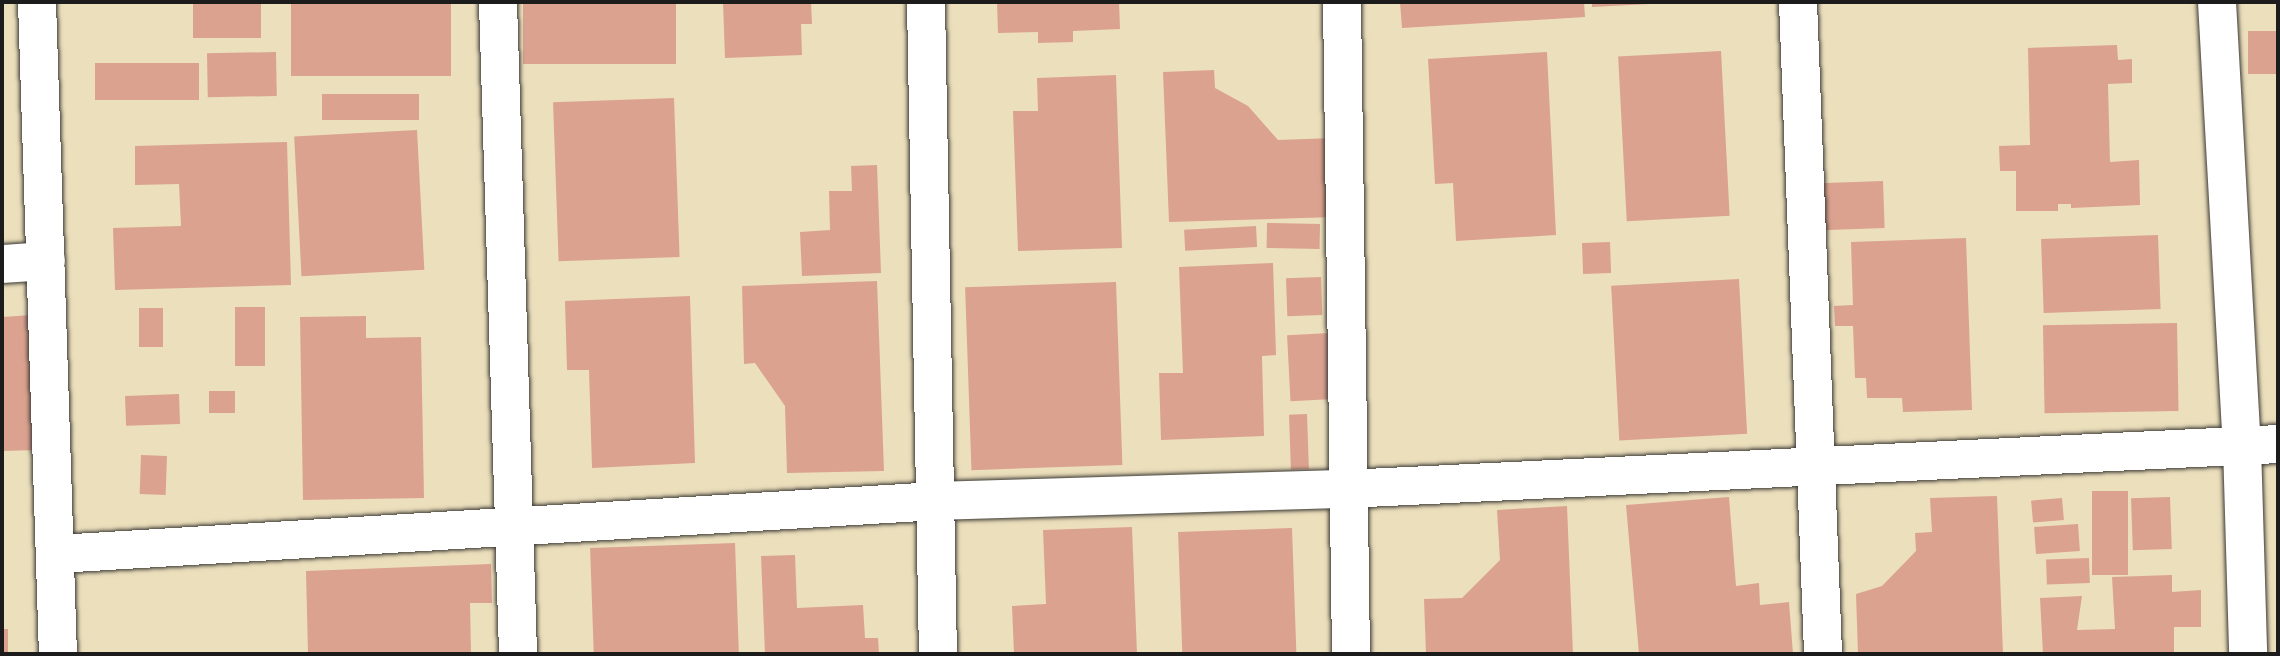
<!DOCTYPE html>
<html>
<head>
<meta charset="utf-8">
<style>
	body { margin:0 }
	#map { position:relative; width:2280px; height:656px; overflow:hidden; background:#ecdfbc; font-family:Kalam,sans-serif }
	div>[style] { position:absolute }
	.building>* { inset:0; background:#dba28f; transform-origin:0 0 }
	.roads { filter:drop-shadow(0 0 2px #3b3934) drop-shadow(0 0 2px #3b3934) }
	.minor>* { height:38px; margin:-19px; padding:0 19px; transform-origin:19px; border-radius:19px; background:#fff }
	span { translate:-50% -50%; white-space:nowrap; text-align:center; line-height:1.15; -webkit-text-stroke:6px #fcf5e5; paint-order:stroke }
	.frame { position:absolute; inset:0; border:4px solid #1c1c1c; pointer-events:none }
</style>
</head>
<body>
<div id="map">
	<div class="building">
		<i style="left:193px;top:2px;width:68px;height:36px"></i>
		<i style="left:291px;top:2px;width:160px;height:74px"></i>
		<i style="left:523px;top:2px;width:153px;height:62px"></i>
		<i style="clip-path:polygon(723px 2px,811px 2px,812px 24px,801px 24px,802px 55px,725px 58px)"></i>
		<i style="clip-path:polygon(997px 2px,1119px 2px,1120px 29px,1073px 31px,1073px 42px,1038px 43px,1038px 32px,998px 33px)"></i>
		<i style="clip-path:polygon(1400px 2px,1584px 2px,1585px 17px,1402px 28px)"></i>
		<i style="clip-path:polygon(1592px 2px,1650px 2px,1650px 4px,1592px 7px)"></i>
		<i style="left:2278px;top:31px;width:43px;height:30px;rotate:90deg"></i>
		<i style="clip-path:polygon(2117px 45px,2118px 60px,2132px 59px,2132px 83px,2108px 84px,2110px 162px,2139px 160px,2140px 205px,2071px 208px,2071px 204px,2058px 204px,2058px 211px,2016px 211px,2016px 171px,2000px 171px,1999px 146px,2030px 145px,2028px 48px)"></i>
		<i style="left:1721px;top:51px;width:165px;height:103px;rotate:87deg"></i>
		<i style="left:276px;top:52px;width:44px;height:69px;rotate:89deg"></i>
		<i style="clip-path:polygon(1547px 52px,1556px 235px,1456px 241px,1453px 183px,1435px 184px,1428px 59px)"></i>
		<i style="left:95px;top:63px;width:104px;height:37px"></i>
		<i style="clip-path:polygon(1214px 70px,1215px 88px,1248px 106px,1278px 140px,1333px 138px,1335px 217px,1169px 222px,1163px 72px)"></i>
		<i style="clip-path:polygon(1116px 75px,1122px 248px,1018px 251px,1013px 111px,1038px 111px,1037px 78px)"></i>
		<i style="left:419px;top:94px;width:26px;height:97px;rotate:90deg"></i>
		<i style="left:674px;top:98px;width:159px;height:121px;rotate:88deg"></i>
		<i style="left:417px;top:130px;width:140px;height:123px;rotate:87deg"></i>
		<i style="clip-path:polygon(287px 142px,291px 285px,115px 290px,113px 228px,181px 226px,179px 184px,135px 185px,135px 146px)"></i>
		<i style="clip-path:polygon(877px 165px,881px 273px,802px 276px,800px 232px,830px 230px,829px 191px,852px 191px,851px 166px)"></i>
		<i style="left:1883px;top:181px;width:47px;height:64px;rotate:88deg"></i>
		<i style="left:1267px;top:223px;width:53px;height:25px;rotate:1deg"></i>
		<i style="left:1256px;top:226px;width:21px;height:72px;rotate:87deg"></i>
		<i style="left:2158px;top:235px;width:74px;height:117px;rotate:88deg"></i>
		<i style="clip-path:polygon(1966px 238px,1972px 410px,1903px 412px,1902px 398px,1867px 398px,1866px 378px,1855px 378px,1853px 326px,1835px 326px,1834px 306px,1853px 305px,1851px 242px)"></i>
		<i style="left:1610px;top:242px;width:31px;height:28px;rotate:88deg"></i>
		<i style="clip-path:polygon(1273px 263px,1276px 355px,1262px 356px,1264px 436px,1161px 440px,1159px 373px,1183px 373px,1179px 267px)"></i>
		<i style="left:1321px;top:277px;width:38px;height:35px;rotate:88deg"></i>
		<i style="left:1739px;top:279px;width:155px;height:128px;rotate:87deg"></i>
		<i style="clip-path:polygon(877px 281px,884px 471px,787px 473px,785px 406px,755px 363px,744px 364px,742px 286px)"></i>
		<i style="left:1116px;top:282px;width:183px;height:151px;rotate:88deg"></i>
		<i style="clip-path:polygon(690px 296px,695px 463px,592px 468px,589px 370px,567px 370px,565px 301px)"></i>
		<i style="left:235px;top:307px;width:30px;height:59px"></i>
		<i style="left:139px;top:308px;width:24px;height:39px"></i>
		<i style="clip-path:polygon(32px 315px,37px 450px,2px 451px,2px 317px)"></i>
		<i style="clip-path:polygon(366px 316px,366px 338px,421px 337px,424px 498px,303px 500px,300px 317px)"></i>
		<i style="left:2177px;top:323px;width:88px;height:134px;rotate:89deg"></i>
		<i style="left:1330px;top:333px;width:66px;height:43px;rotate:87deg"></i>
		<i style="left:209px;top:391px;width:26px;height:22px"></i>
		<i style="left:179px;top:394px;width:30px;height:54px;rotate:88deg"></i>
		<i style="left:1307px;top:414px;width:55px;height:18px;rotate:88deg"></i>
		<i style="left:141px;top:455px;width:26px;height:39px;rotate:2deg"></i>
		<i style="left:2092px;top:491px;width:36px;height:84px"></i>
		<i style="clip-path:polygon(1997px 496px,2003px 654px,1858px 654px,1856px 594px,1882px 586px,1916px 551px,1915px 533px,1932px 532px,1930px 498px)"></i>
		<i style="clip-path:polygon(1729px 497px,1736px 586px,1759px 583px,1760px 605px,1789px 602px,1793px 654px,1639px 654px,1626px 505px)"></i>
		<i style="left:2170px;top:497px;width:52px;height:39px;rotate:88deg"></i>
		<i style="left:2062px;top:498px;width:22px;height:31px;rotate:85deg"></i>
		<i style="clip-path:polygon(1567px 506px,1573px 654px,1426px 654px,1424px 599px,1462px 598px,1500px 560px,1497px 510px)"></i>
		<i style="left:2078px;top:524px;width:27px;height:44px;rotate:86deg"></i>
		<i style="clip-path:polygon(1132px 527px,1137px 654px,1014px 654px,1012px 606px,1046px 604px,1043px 530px)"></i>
		<i style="left:1292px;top:528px;width:126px;height:114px;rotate:88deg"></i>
		<i style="left:735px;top:543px;width:111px;height:145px;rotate:88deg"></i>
		<i style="clip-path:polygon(795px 555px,797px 608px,863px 605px,865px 638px,878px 638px,879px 654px,765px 654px,761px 556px)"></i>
		<i style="left:2089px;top:558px;width:25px;height:43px;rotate:88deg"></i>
		<i style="clip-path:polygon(491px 564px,492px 603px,470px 603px,471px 654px,308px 654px,306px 571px)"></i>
		<i style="clip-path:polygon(2172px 575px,2172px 592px,2201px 590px,2201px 627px,2174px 627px,2174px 654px,2043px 654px,2040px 598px,2082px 596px,2077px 630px,2115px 629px,2112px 577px)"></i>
		<i style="left:2px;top:629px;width:6px;height:25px"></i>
	</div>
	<div class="roads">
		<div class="minor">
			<i style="left:37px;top:2px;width:652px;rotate:88.16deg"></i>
			<i style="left:498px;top:2px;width:652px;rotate:88.24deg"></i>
			<i style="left:926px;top:2px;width:652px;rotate:88.95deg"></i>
			<i style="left:1342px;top:2px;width:652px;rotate:89.21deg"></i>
			<i style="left:1798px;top:2px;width:652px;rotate:87.8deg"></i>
			<i style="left:2217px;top:2px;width:445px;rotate:86.8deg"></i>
			<i style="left:2242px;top:446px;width:208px;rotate:88.3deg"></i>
			<i style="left:2px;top:264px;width:44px;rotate:-3.9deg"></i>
			<i style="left:58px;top:554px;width:880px;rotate:-3.45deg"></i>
			<i style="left:936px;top:501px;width:410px;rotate:-1.7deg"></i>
			<i style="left:1346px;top:489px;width:933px;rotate:-2.76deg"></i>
		</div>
	</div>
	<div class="frame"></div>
</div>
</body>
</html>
